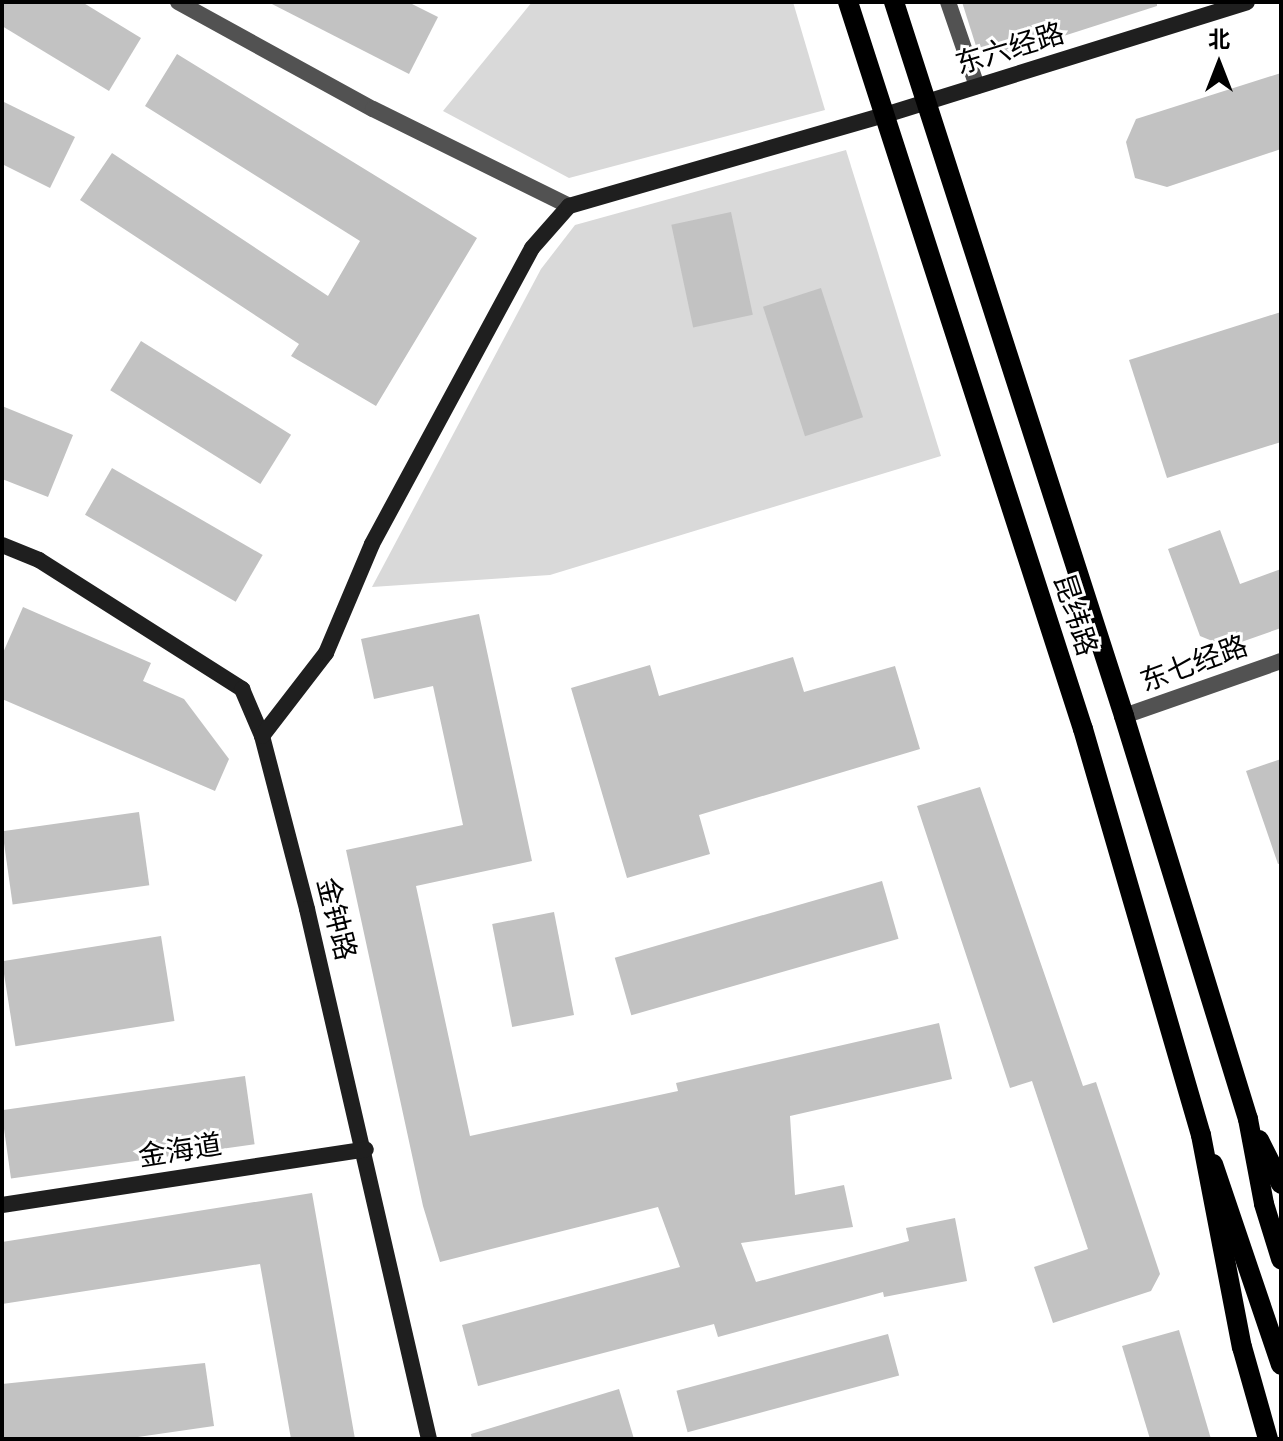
<!DOCTYPE html>
<html>
<head>
<meta charset="utf-8">
<style>
	body { margin:0 }
	#map { position:relative; width:1283px; height:1441px; overflow:hidden; background:#fff; font-family:"Work Sans","Noto Sans SC",sans-serif }
	div>[style] { position:absolute }
	.green>* { inset:0; background:#d9d9d9 }
	.building>* { inset:0; background:#c2c2c2; transform-origin:0 0 }
	.street>* { height:16px; margin:-8px; padding:0 8px; transform-origin:8px; border-radius:8px; background:#525252 }
	.secondary>* { height:16px; margin:-8px; padding:0 8px; transform-origin:8px; border-radius:8px; background:#1f1f1f }
	.primary>* { height:20px; margin:-10px; padding:0 10px; transform-origin:10px; border-radius:10px; background:#000 }
	span { translate:-50% -50%; white-space:nowrap; text-align:center; line-height:1.15; -webkit-text-stroke:6px #fff; paint-order:stroke }
	.street-label { font-size:28px; color:#000 }
	.frame { position:absolute; inset:0; border:4px solid #000; pointer-events:none }
	.north { position:absolute; left:1179px; top:24px; width:80px; height:80px; -webkit-text-stroke:6px #fff; paint-order:stroke; rotate:0deg; font-size:22px; font-weight:700; line-height:32px; text-align:center; color:#000 }
	.north::after { content:''; display:block; margin:auto; width:28px; height:36px; background:#000; clip-path:polygon(50% 0,100% 100%,50% 72%,0 100%) }
</style>
</head>
<body>
<div id="map">
	<div class="green">
		<i style="clip-path:polygon(532px 2px,793px 2px,825px 110px,569px 178px,443px 111px)"></i>
		<i style="clip-path:polygon(846px 150px,941px 456px,550px 575px,372px 587px,541px 269px,575px 225px)"></i>
	</div>
	<div class="building">
		<i style="clip-path:polygon(2px 2px,82px 2px,141px 38px,109px 91px,2px 26px)"></i>
		<i style="clip-path:polygon(268px 2px,408px 2px,438px 17px,409px 74px)"></i>
		<i style="clip-path:polygon(962px 2px,1157px 2px,1157px 6px,1004px 55px,976px 46px)"></i>
		<i style="clip-path:polygon(177px 54px,477px 238px,376px 406px,291px 356px,299px 344px,80px 200px,112px 153px,328px 296px,360px 241px,145px 106px)"></i>
		<i style="clip-path:polygon(1281px 73px,1281px 149px,1167px 187px,1135px 178px,1126px 142px,1136px 119px)"></i>
		<i style="clip-path:polygon(2px 101px,75px 137px,50px 188px,2px 164px)"></i>
		<i style="left:731px;top:212px;width:105px;height:61px;rotate:78deg"></i>
		<i style="left:821px;top:288px;width:136px;height:61px;rotate:72deg"></i>
		<i style="clip-path:polygon(1281px 312px,1281px 442px,1167px 478px,1129px 360px)"></i>
		<i style="left:141px;top:341px;width:177px;height:58px;rotate:32deg"></i>
		<i style="clip-path:polygon(2px 406px,73px 435px,48px 497px,2px 479px)"></i>
		<i style="left:112px;top:468px;width:174px;height:54px;rotate:30deg"></i>
		<i style="clip-path:polygon(1220px 530px,1240px 584px,1281px 569px,1281px 628px,1227px 647px,1200px 636px,1168px 549px)"></i>
		<i style="clip-path:polygon(23px 607px,151px 663px,143px 681px,184px 699px,229px 759px,215px 791px,2px 699px,2px 655px)"></i>
		<i style="clip-path:polygon(479px 614px,532px 861px,416px 886px,470px 1136px,678px 1091px,676px 1083px,939px 1023px,952px 1079px,790px 1116px,795px 1195px,844px 1185px,853px 1227px,741px 1243px,756px 1282px,909px 1241px,906px 1228px,955px 1218px,967px 1281px,884px 1297px,883px 1292px,718px 1337px,714px 1324px,478px 1386px,462px 1325px,680px 1267px,658px 1207px,440px 1262px,423px 1206px,346px 850px,463px 825px,433px 686px,374px 699px,361px 639px)"></i>
		<i style="clip-path:polygon(793px 657px,804px 692px,895px 666px,920px 749px,699px 815px,710px 854px,627px 878px,571px 688px,650px 665px,659px 696px)"></i>
		<i style="clip-path:polygon(1281px 759px,1281px 863px,1278px 864px,1246px 771px)"></i>
		<i style="clip-path:polygon(980px 787px,1083px 1086px,1096px 1082px,1160px 1274px,1151px 1291px,1053px 1323px,1034px 1267px,1088px 1249px,1032px 1081px,1010px 1088px,917px 806px)"></i>
		<i style="left:139px;top:812px;width:74px;height:138px;rotate:82deg"></i>
		<i style="left:882px;top:881px;width:60px;height:278px;rotate:74deg"></i>
		<i style="left:554px;top:912px;width:105px;height:63px;rotate:79deg"></i>
		<i style="left:161px;top:936px;width:86px;height:161px;rotate:81deg"></i>
		<i style="left:245px;top:1076px;width:69px;height:246px;rotate:82deg"></i>
		<i style="clip-path:polygon(312px 1193px,355px 1439px,291px 1439px,260px 1264px,2px 1304px,2px 1242px)"></i>
		<i style="clip-path:polygon(1179px 1330px,1211px 1439px,1150px 1439px,1122px 1346px)"></i>
		<i style="left:888px;top:1334px;width:43px;height:219px;rotate:75deg"></i>
		<i style="clip-path:polygon(205px 1363px,214px 1426px,124px 1439px,2px 1439px,2px 1384px)"></i>
		<i style="clip-path:polygon(619px 1389px,634px 1439px,472px 1439px,471px 1434px)"></i>
	</div>
	<div class="street">
		<i style="left:178px;top:2px;width:222px;rotate:28.8deg"></i>
		<i style="left:373px;top:109px;width:219px;rotate:26.3deg"></i>
		<i style="left:948px;top:2px;width:89px;rotate:71deg"></i>
		<i style="left:1124px;top:716px;width:166px;rotate:-19.3deg"></i>
	</div>
	<div class="secondary">
		<i style="left:2px;top:545px;width:40px;rotate:22deg"></i>
		<i style="left:39px;top:560px;width:241px;rotate:32.4deg"></i>
		<i style="left:242px;top:689px;width:51px;rotate:66.9deg"></i>
		<i style="left:262px;top:736px;width:179px;rotate:75.4deg"></i>
		<i style="left:307px;top:909px;width:544px;rotate:77.04deg"></i>
		<i style="left:262px;top:736px;width:105px;rotate:-52.4deg"></i>
		<i style="left:326px;top:653px;width:118px;rotate:-67.1deg"></i>
		<i style="left:372px;top:544px;width:336px;rotate:-61.6deg"></i>
		<i style="left:532px;top:248px;width:56px;rotate:-48.6deg"></i>
		<i style="left:569px;top:206px;width:329px;rotate:-16.1deg"></i>
		<i style="left:885px;top:115px;width:379px;rotate:-17.3deg"></i>
		<i style="left:2px;top:1205px;width:368px;rotate:-8.7deg"></i>
	</div>
	<div class="primary">
		<i style="left:848px;top:2px;width:764px;rotate:72.09deg"></i>
		<i style="left:1083px;top:729px;width:423px;rotate:73.8deg"></i>
		<i style="left:1201px;top:1135px;width:216px;rotate:79.1deg"></i>
		<i style="left:1242px;top:1347px;width:96px;rotate:74.2deg"></i>
		<i style="left:894px;top:2px;width:750px;rotate:72.14deg"></i>
		<i style="left:1124px;top:716px;width:422px;rotate:72.9deg"></i>
		<i style="left:1248px;top:1119px;width:86px;rotate:79.3deg"></i>
		<i style="left:1264px;top:1204px;width:58px;rotate:72.8deg"></i>
		<i style="left:1259px;top:1140px;width:49px;rotate:63.4deg"></i>
		<i style="left:1213px;top:1164px;width:212px;rotate:71.3deg"></i>
	</div>
	<div class="street-label">
		<span style="left:1010px;top:49px;rotate:-17deg">东六经路</span>
		<span style="left:1075px;top:615px;rotate:72deg">昆纬路</span>
		<span style="left:1194px;top:664px;rotate:-20deg">东七经路</span>
		<span style="left:336px;top:919px;rotate:76deg">金钟路</span>
		<span style="left:180px;top:1151px;rotate:-9deg">金海道</span>
	</div>
	<div class="frame"></div>
	<div class="north">北</div>
</div>
</body>
</html>
